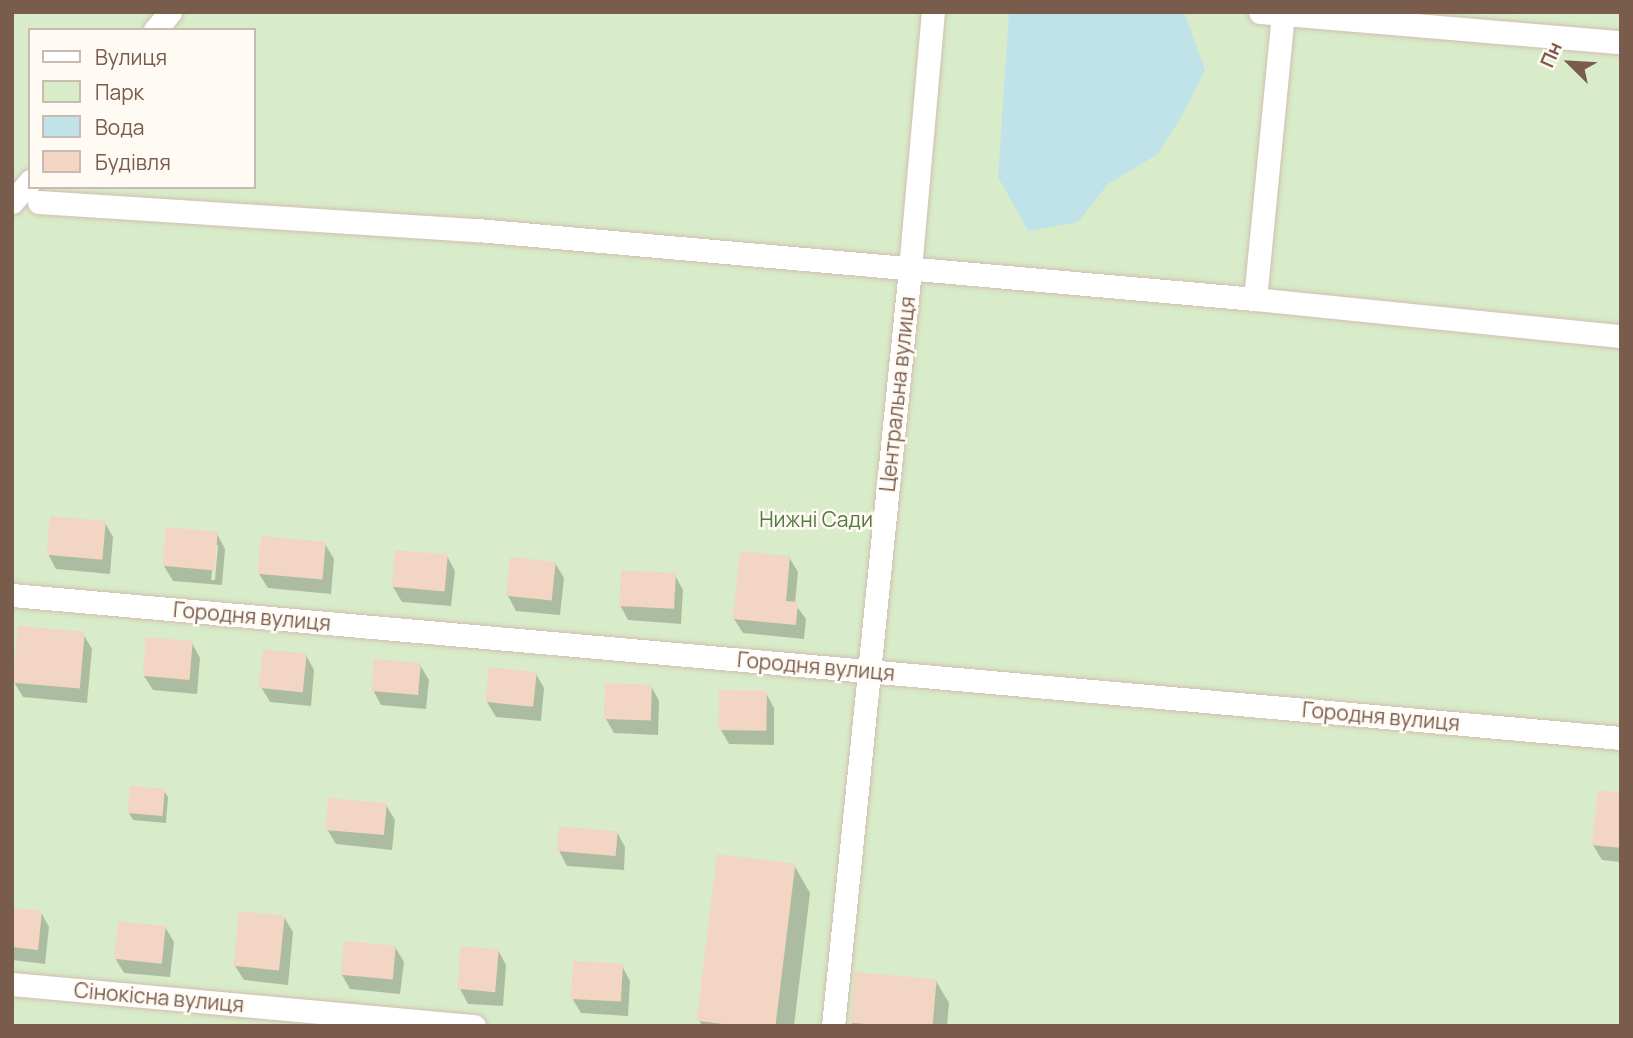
<!DOCTYPE html>
<html>
<head>
<meta charset="utf-8">
<style>
	body { margin:0 }
	#map { position:relative; width:1633px; height:1038px; overflow:hidden; background:#fdf6ec; font-family:Manrope,sans-serif }
	div>[style] { position:absolute }
	.green>* { inset:0; background:#d8ecc9 }
	.water>* { inset:0; background:#bfe3e8 }
	.shadow>* { inset:0; background:#0003 }
	.building>* { inset:0; background:#f3d5c3; transform-origin:0 0 }
	.roads { filter:drop-shadow(0 0 2px #d1beb0) drop-shadow(0 0 2px #d1beb0) }
	.street>* { height:23px; margin:-11.5px; padding:0 11.5px; transform-origin:11.5px; border-radius:11.5px; background:#fff }
	span { translate:-50% -50%; white-space:nowrap; text-align:center; line-height:1.15; -webkit-text-stroke:5px #fffaf3; paint-order:stroke }
	.street-label { font-size:21px; color:#7a5c4d }
	.park-label { font-size:21px; color:#537a41 }
	.frame { position:absolute; inset:0; border:14px solid #7a5c4d; pointer-events:none }
	.legend { position:absolute; left:28px; top:28px; width:228px; height:161px; box-sizing:border-box; background:#fffaf3; border:2px solid #cabbb1; margin:0; padding:9px 12px; list-style:none; font-size:21px; color:#7a5c4d }
	.legend li { display:flex; align-items:center; gap:14px; height:35px }
	.legend b { width:35px; border:2px solid #cabbb1 }
	.north { position:absolute; left:1535px; top:28px; width:70px; height:70px; -webkit-text-stroke:5px #fffaf3; paint-order:stroke; rotate:294deg; font-size:19px; font-weight:700; line-height:28px; text-align:center; color:#7a5c4d }
	.north::after { content:''; display:block; margin:auto; width:24px; height:32px; background:#7a5c4d; clip-path:polygon(50% 0,100% 100%,50% 72%,0 100%) }
</style>
</head>
<body>
<div id="map">
	<div class="green">
		<i style="clip-path:polygon(evenodd,12px 12px,1621px 12px,1621px 1026px,12px 1026px,12px 12px,30px 30px,254px 30px,254px 187px,30px 187px,30px 30px)"></i>
	</div>
	<div class="water">
		<i style="clip-path:polygon(1009px 12px,1184px 12px,1205px 70px,1184px 112px,1158px 154px,1108px 184px,1078px 222px,1028px 231px,998px 177px)"></i>
	</div>
	<div class="shadow">
		<i style="clip-path:polygon(105px 523px,113px 537px,110px 574px,56px 569px,48px 554px)"></i>
		<i style="clip-path:polygon(evenodd,217px 534px,225px 549px,222px 585px,173px 581px,164px 566px,217px 534px,215px 545px,218px 545px,215px 580px,211px 580px,215px 545px)"></i>
		<i style="clip-path:polygon(325px 544px,334px 559px,331px 594px,268px 588px,259px 574px)"></i>
		<i style="clip-path:polygon(447px 556px,455px 571px,451px 606px,402px 602px,393px 587px)"></i>
		<i style="clip-path:polygon(789px 557px,798px 572px,795px 604px,806px 619px,804px 639px,743px 633px,734px 619px)"></i>
		<i style="clip-path:polygon(555px 563px,564px 578px,560px 615px,516px 611px,508px 596px)"></i>
		<i style="clip-path:polygon(675px 575px,683px 590px,681px 624px,628px 620px,620px 605px)"></i>
		<i style="clip-path:polygon(83px 634px,92px 649px,87px 703px,23px 697px,14px 682px)"></i>
		<i style="clip-path:polygon(192px 643px,200px 658px,197px 694px,153px 690px,144px 676px)"></i>
		<i style="clip-path:polygon(306px 655px,314px 670px,311px 706px,270px 702px,261px 687px)"></i>
		<i style="clip-path:polygon(420px 665px,429px 680px,426px 709px,381px 705px,373px 690px)"></i>
		<i style="clip-path:polygon(536px 674px,544px 688px,541px 721px,496px 717px,487px 702px)"></i>
		<i style="clip-path:polygon(651px 686px,659px 701px,658px 735px,614px 733px,606px 719px)"></i>
		<i style="clip-path:polygon(766px 693px,774px 708px,774px 745px,729px 744px,721px 730px)"></i>
		<i style="clip-path:polygon(164px 791px,168px 797px,166px 823px,133px 820px,129px 813px)"></i>
		<i style="clip-path:polygon(1621px 794px,1621px 862px,1602px 860px,1593px 845px)"></i>
		<i style="clip-path:polygon(386px 805px,395px 820px,392px 850px,336px 844px,327px 829px)"></i>
		<i style="clip-path:polygon(617px 832px,625px 847px,624px 870px,567px 866px,559px 851px)"></i>
		<i style="clip-path:polygon(794px 865px,810px 893px,794px 1026px,702px 1026px,699px 1020px)"></i>
		<i style="clip-path:polygon(12px 910px,41px 912px,49px 927px,45px 964px,12px 960px)"></i>
		<i style="clip-path:polygon(284px 917px,293px 932px,288px 985px,244px 980px,235px 966px)"></i>
		<i style="clip-path:polygon(165px 927px,174px 942px,170px 977px,124px 973px,115px 958px)"></i>
		<i style="clip-path:polygon(395px 947px,404px 962px,400px 994px,350px 989px,342px 975px)"></i>
		<i style="clip-path:polygon(498px 950px,506px 965px,503px 1006px,468px 1004px,460px 989px)"></i>
		<i style="clip-path:polygon(622px 966px,630px 981px,628px 1016px,581px 1013px,572px 998px)"></i>
		<i style="clip-path:polygon(936px 981px,949px 1003px,947px 1026px,853px 1026px,852px 1023px)"></i>
	</div>
	<div class="building">
		<i style="left:50px;top:516px;width:56px;height:39px;rotate:5deg"></i>
		<i style="left:166px;top:527px;width:52px;height:39px;rotate:5deg"></i>
		<i style="left:261px;top:536px;width:65px;height:38px;rotate:5deg"></i>
		<i style="left:395px;top:550px;width:53px;height:37px;rotate:5deg"></i>
		<i style="clip-path:polygon(740px 551px,790px 556px,786px 601px,798px 602px,796px 625px,733px 619px)"></i>
		<i style="left:510px;top:557px;width:46px;height:39px;rotate:6deg"></i>
		<i style="left:621px;top:570px;width:55px;height:36px;rotate:3deg"></i>
		<i style="left:18px;top:626px;width:67px;height:57px;rotate:5deg"></i>
		<i style="left:146px;top:637px;width:47px;height:39px;rotate:5deg"></i>
		<i style="left:263px;top:649px;width:44px;height:39px;rotate:6deg"></i>
		<i style="left:374px;top:659px;width:47px;height:32px;rotate:5deg"></i>
		<i style="left:489px;top:667px;width:48px;height:35px;rotate:6deg"></i>
		<i style="left:605px;top:683px;width:47px;height:36px;rotate:2deg"></i>
		<i style="left:719px;top:690px;width:48px;height:40px;rotate:1deg"></i>
		<i style="left:130px;top:786px;width:35px;height:27px;rotate:5deg"></i>
		<i style="clip-path:polygon(1598px 790px,1621px 793px,1621px 848px,1592px 845px)"></i>
		<i style="left:328px;top:798px;width:59px;height:32px;rotate:5deg"></i>
		<i style="left:559px;top:826px;width:59px;height:25px;rotate:5deg"></i>
		<i style="left:717px;top:854px;width:79px;height:168px;rotate:7deg"></i>
		<i style="clip-path:polygon(12px 908px,42px 911px,38px 950px,12px 947px)"></i>
		<i style="left:239px;top:911px;width:46px;height:55px;rotate:6deg"></i>
		<i style="left:118px;top:921px;width:48px;height:38px;rotate:6deg"></i>
		<i style="left:344px;top:941px;width:52px;height:34px;rotate:5deg"></i>
		<i style="left:461px;top:946px;width:38px;height:43px;rotate:5deg"></i>
		<i style="left:573px;top:961px;width:50px;height:38px;rotate:3deg"></i>
		<i style="left:855px;top:972px;width:82px;height:51px;rotate:5deg"></i>
	</div>
	<div class="roads">
		<div class="street">
			<i style="left:1260px;top:12px;width:362px;rotate:4.8deg"></i>
			<i style="left:155px;top:30px;width:23px;rotate:-50deg"></i>
			<i style="left:12px;top:202px;width:28px;rotate:-49deg"></i>
			<i style="left:39px;top:202px;width:439px;rotate:3.7deg"></i>
			<i style="left:477px;top:230px;width:781px;rotate:5.07deg"></i>
			<i style="left:1255px;top:299px;width:368px;rotate:5.8deg"></i>
			<i style="left:1255px;top:299px;width:286px;rotate:-84.4deg"></i>
			<i style="left:12px;top:595px;width:1615px;rotate:5.08deg"></i>
			<i style="left:12px;top:984px;width:464px;rotate:5.2deg"></i>
			<i style="left:833px;top:1026px;width:761px;rotate:-84.19deg"></i>
			<i style="left:910px;top:269px;width:258px;rotate:-84.9deg"></i>
		</div>
	</div>
	<div class="street-label">
		<span style="left:897px;top:394px;rotate:-84deg">Центральна вулиця</span>
		<span style="left:252px;top:616px;rotate:5deg">Городня вулиця</span>
		<span style="left:816px;top:666px;rotate:5deg">Городня вулиця</span>
		<span style="left:1381px;top:716px;rotate:5deg">Городня вулиця</span>
		<span style="left:159px;top:997px;rotate:5deg">Сінокісна вулиця</span>
	</div>
	<div class="park-label">
		<span style="left:816px;top:519px">Нижні Сади</span>
	</div>
	<div class="frame"></div>
	<ul class="legend">
	<li><b style="height:9px;background:#fff"></b>Вулиця</li>
	<li><b style="height:19px;background:#d8ecc9"></b>Парк</li>
	<li><b style="height:19px;background:#bfe3e8"></b>Вода</li>
	<li><b style="height:19px;background:#f3d5c3"></b>Будівля</li>
	</ul>
	<div class="north">Пн</div>
</div>
</body>
</html>
